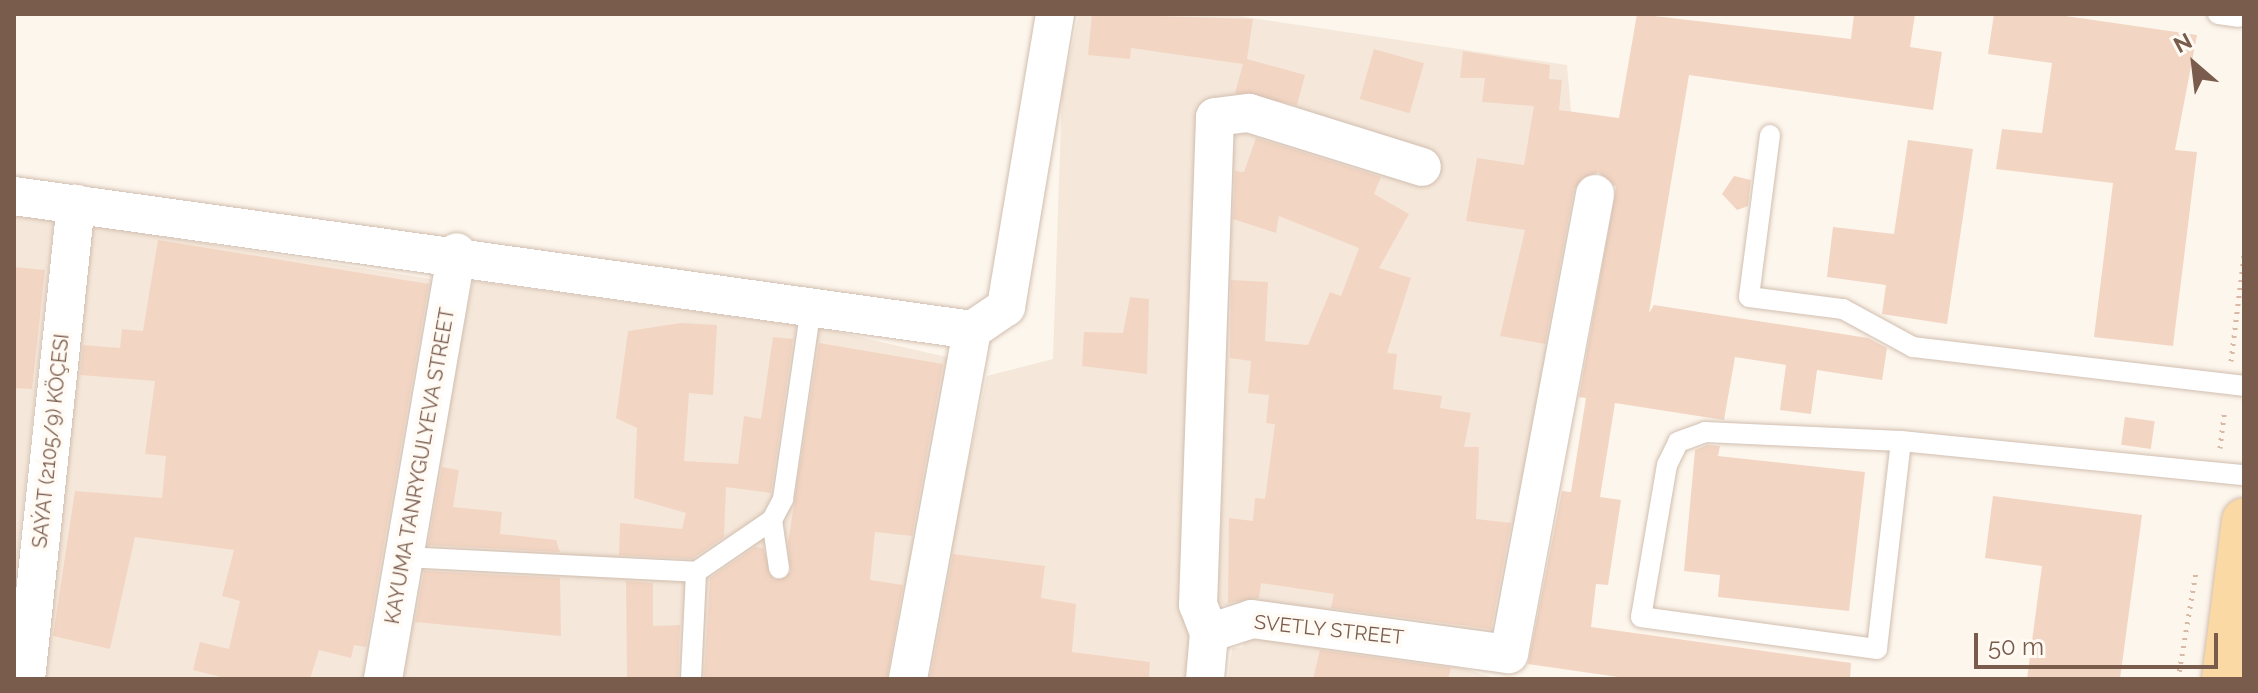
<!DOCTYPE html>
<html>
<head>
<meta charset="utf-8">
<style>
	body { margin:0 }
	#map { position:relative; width:2258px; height:693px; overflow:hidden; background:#fdf6ec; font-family:Raleway,sans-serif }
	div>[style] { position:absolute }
	.residential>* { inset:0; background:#f5e8da }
	.building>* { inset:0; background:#f3d5c3; transform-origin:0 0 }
	.path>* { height:5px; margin-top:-2.5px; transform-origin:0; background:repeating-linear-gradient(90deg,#d9b8a5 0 2px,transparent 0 8px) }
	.roads { filter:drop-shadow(0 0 2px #d1beb0) drop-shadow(0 0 2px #d1beb0) }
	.service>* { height:20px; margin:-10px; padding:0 10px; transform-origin:10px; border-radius:10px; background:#fff }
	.minor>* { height:38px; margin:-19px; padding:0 19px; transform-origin:19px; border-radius:19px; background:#fff }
	.primary>* { height:44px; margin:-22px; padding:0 22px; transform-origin:22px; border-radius:22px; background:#fbd9a5 }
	span { translate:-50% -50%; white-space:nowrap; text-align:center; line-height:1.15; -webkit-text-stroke:7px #fffaf3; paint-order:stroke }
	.street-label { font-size:20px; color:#7a5c4d }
	.frame { position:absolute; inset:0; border:16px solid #7a5c4d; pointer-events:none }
	.north { position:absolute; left:2154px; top:24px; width:80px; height:80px; -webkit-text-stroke:6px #fffaf3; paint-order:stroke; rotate:332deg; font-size:22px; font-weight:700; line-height:32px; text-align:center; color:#7a5c4d }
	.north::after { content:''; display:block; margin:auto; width:28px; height:36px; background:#7a5c4d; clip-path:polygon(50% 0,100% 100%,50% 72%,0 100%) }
	.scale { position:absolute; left:1974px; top:633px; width:244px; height:36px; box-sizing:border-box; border:4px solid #7a5c4d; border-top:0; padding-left:10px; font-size:24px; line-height:28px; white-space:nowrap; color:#7a5c4d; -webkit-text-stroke:6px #fffaf3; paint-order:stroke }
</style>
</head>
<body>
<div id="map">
	<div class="residential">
		<i style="clip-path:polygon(1079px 14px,1225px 14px,1567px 65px,1581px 224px,1511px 637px,1190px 601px,1188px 679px,921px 679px,987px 376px,1053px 359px,1062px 91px)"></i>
		<i style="clip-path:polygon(14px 215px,54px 221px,14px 590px)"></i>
		<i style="clip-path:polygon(88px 225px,438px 280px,369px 679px,38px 679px)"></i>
		<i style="clip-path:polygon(473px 281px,825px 329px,955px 359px,893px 679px,397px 679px,433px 459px)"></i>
		<i style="clip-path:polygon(1246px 628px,1423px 656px,1498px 679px,1228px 679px,1232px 648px,1243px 647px)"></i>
	</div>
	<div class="building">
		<i style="clip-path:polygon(1092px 14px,1253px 19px,1247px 59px,1305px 75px,1297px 105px,1235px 93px,1243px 64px,1131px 48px,1130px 59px,1088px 55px)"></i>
		<i style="clip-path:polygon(1637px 14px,1851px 39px,1854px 14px,1915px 14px,1910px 47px,1942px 52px,1933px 110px,1689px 75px,1649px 313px,1654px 305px,1868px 338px,1887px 348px,1882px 380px,1817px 370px,1811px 414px,1780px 410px,1786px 365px,1735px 357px,1724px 420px,1615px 403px,1600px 497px,1621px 500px,1608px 585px,1596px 584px,1591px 627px,1851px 663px,1850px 679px,1632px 679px,1528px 664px,1562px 491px,1571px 492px,1586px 398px,1579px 397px,1616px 187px,1598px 172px,1574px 189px,1545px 344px,1500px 336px,1525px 230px,1466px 221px,1477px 158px,1524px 165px,1534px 106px,1482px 102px,1485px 78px,1460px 78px,1463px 51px,1550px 65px,1549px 79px,1562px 80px,1559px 110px,1619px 118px)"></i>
		<i style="clip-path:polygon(1994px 14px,2052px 14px,2197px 35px,2175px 150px,2197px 152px,2173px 346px,2094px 337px,2113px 183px,1996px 169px,2002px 129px,2042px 133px,2052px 63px,1988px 54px)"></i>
		<i style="left:1374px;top:49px;width:52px;height:52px;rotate:16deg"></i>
		<i style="clip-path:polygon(1256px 138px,1381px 177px,1374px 194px,1409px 214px,1379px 268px,1411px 278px,1387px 353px,1397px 354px,1393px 389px,1442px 396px,1440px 408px,1471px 413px,1464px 447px,1479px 447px,1476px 519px,1511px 523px,1491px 629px,1331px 608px,1334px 594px,1261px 583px,1259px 598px,1228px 603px,1229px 518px,1253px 521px,1255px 498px,1265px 499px,1275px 424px,1266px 423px,1269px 395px,1248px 393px,1251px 361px,1230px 358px,1231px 280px,1268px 282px,1265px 341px,1308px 345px,1330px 292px,1341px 296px,1359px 248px,1279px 216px,1276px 233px,1233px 219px,1235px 171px,1244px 172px)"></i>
		<i style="clip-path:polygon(1908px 140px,1973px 149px,1947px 324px,1882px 314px,1886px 285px,1827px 277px,1833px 227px,1894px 234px)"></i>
		<i style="clip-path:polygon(1734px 176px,1751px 180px,1748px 206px,1737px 210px,1722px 194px)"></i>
		<i style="clip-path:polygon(158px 240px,429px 284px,366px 647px,354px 645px,351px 658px,319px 650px,310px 679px,229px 679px,193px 670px,200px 642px,229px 649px,240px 601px,222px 596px,234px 550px,135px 537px,110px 649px,53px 636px,75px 491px,162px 498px,166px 456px,145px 454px,155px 381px,80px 375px,83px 345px,120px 348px,122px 329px,143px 331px)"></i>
		<i style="clip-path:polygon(14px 267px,45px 270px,32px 389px,14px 388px)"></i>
		<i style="clip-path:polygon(1130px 297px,1149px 299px,1147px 374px,1082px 366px,1084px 332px,1123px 333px)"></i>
		<i style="clip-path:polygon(681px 323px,717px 325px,713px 395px,689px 393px,684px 461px,738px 464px,744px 416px,761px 419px,773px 337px,793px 339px,771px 493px,726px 487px,724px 537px,692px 559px,619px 555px,620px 523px,682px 529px,686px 513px,634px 498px,637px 428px,616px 418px,628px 331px)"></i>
		<i style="clip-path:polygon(819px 343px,943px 364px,912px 536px,875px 532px,870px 580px,903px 585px,887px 679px,704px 679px,710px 578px,755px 547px,763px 548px,774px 580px,791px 572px,788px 543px)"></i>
		<i style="left:2125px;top:417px;width:30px;height:28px;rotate:8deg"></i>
		<i style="clip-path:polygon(1707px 445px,1720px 446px,1718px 456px,1865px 472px,1849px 611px,1718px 597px,1720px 575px,1684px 571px,1695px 450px)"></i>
		<i style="clip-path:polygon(442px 467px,459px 470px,453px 507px,502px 512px,500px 534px,556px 540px,560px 552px,428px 545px)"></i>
		<i style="clip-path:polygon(1993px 496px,2142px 515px,2120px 679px,2027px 679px,2042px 566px,1985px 558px)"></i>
		<i style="clip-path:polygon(953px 554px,1045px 566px,1041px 598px,1076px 604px,1072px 652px,1150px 662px,1149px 679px,930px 679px)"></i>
		<i style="clip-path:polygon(424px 571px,560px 578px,561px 636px,415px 622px)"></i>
		<i style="clip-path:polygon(626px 581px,653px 583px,653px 626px,680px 625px,678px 679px,627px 679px)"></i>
		<i style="clip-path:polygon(1320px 650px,1451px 668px,1448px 679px,1313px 679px)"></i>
	</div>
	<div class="path">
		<i style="left:2231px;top:361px;width:107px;rotate:-83deg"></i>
		<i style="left:2220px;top:448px;width:38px;rotate:-83deg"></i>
		<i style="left:2178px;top:679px;width:109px;rotate:-80.5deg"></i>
	</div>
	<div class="roads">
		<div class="service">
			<i style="left:2218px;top:14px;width:21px;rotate:8deg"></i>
			<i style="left:1770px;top:135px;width:163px;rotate:97.4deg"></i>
			<i style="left:1749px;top:297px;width:95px;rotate:7.3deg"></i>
			<i style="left:1843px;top:309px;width:80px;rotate:28.5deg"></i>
			<i style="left:1913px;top:347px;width:333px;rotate:6.7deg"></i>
			<i style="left:1901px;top:441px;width:209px;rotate:96.6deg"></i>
			<i style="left:1877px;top:649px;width:238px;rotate:-172.3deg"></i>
			<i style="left:1641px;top:617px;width:154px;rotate:-80.3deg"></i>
			<i style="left:1667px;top:465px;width:25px;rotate:-64deg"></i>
			<i style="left:1678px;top:442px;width:29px;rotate:-20deg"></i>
			<i style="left:1705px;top:432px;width:196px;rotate:2.6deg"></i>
			<i style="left:1901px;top:441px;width:345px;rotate:5.7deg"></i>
			<i style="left:772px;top:520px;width:49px;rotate:81.7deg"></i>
			<i style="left:404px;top:557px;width:292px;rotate:2.9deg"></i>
			<i style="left:696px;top:572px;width:92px;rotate:-34.4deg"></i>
			<i style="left:772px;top:520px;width:24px;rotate:-62deg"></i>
			<i style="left:783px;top:499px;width:195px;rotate:-81.7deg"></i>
			<i style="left:691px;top:679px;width:107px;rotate:-87.3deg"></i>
		</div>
		<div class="minor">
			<i style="left:14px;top:196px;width:967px;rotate:7.96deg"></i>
			<i style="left:1209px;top:633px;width:30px;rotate:-111deg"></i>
			<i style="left:1198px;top:605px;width:488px;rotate:-88deg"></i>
			<i style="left:1215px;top:117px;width:34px;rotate:-7deg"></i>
			<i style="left:1249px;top:113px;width:181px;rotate:17.3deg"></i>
			<i style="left:26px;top:679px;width:478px;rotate:-84deg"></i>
			<i style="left:383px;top:679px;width:433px;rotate:-80.2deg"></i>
			<i style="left:908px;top:679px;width:355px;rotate:-79.6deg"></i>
			<i style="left:972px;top:330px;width:41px;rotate:-34.1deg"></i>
			<i style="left:1006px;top:307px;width:297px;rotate:-80.5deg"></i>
			<i style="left:1205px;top:679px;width:46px;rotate:-85deg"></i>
			<i style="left:1209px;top:633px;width:45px;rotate:-18deg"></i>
			<i style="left:1252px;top:619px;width:259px;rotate:7.8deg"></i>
			<i style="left:1509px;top:654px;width:468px;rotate:-79.4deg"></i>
		</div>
		<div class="primary">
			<i style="left:2224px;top:679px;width:160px;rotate:-82.8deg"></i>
		</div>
	</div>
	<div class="street-label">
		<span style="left:51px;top:441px;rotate:-84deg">SAÝAT (2105/9) KÖÇESI</span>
		<span style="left:420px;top:466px;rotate:-80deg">KAYUMA TANRYGULYEVA STREET</span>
		<span style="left:1329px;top:630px;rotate:6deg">SVETLY STREET</span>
	</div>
	<div class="frame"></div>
	<div class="north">N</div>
	<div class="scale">50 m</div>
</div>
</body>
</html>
